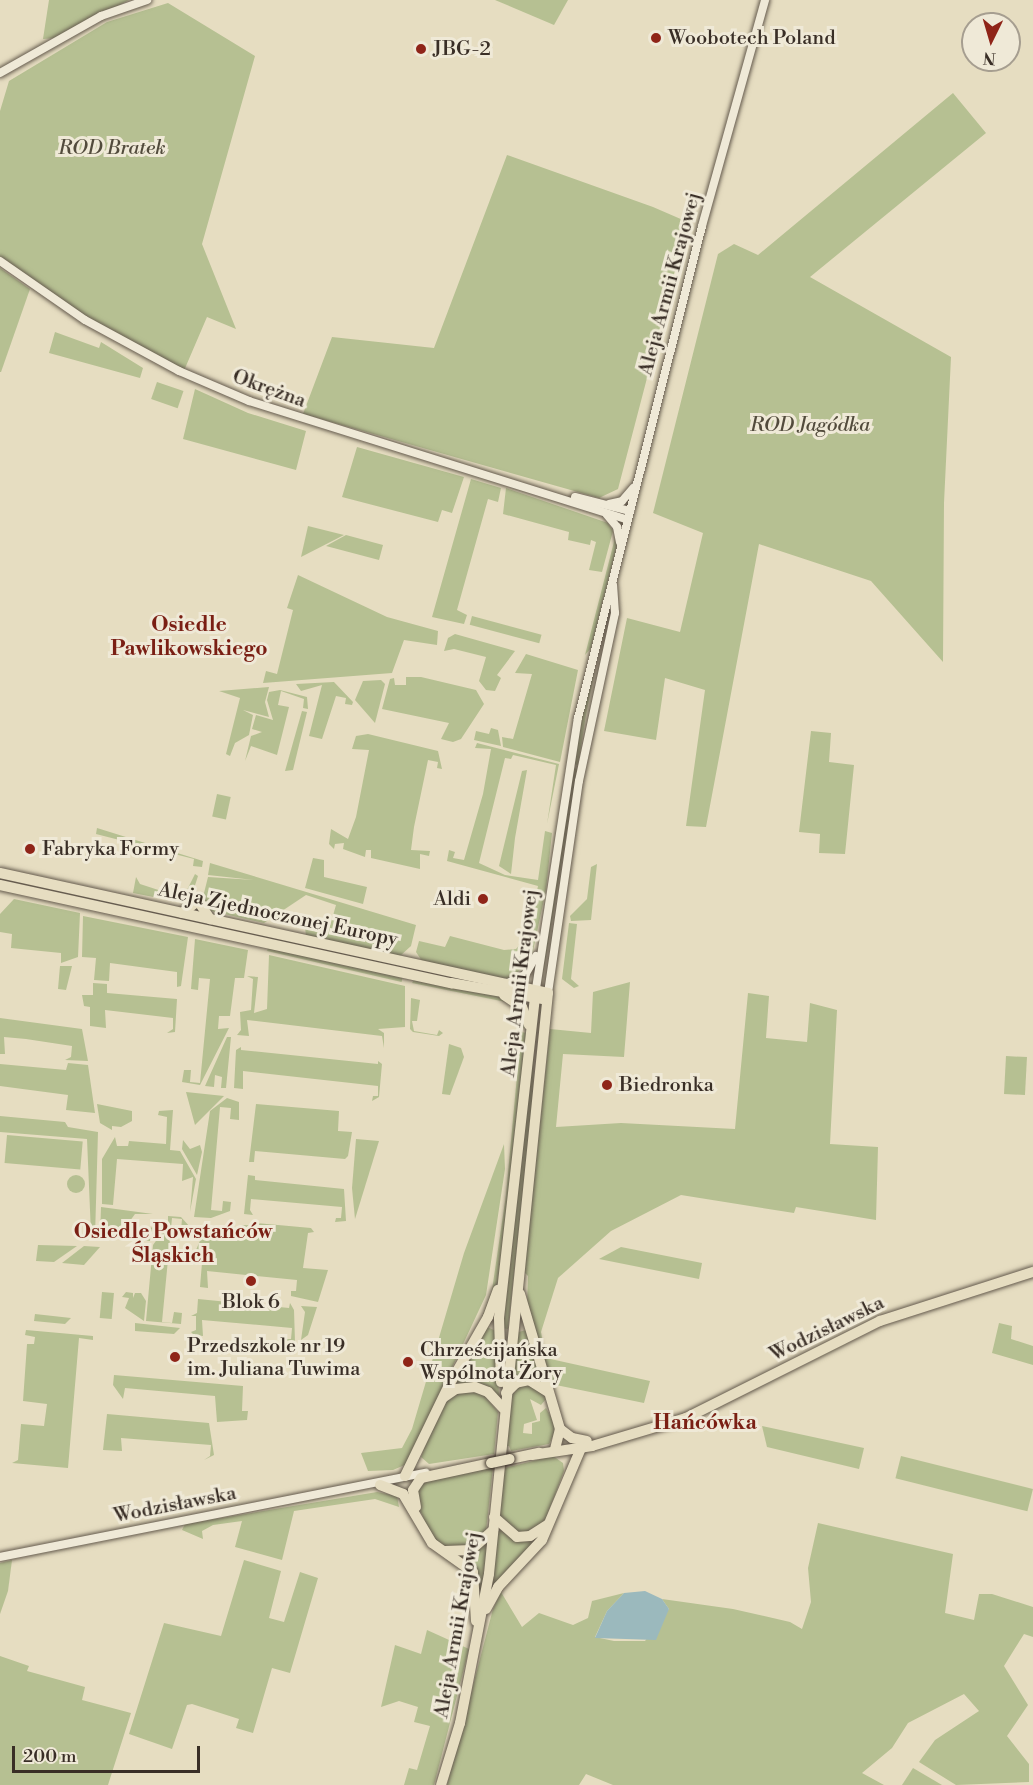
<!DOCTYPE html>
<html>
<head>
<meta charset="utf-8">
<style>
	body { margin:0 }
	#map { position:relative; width:1033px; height:1785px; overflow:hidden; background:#e6ddc1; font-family:"Libre Bodoni",serif }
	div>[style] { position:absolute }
	.green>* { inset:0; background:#b6c092; transform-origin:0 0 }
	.round { border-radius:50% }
	.water>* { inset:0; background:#9bb9bd }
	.roads { filter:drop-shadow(0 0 2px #645a4d) drop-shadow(0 0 2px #645a4d) }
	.minor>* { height:8px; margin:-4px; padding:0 4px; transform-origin:4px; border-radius:4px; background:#efe9d7 }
	.major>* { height:10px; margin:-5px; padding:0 5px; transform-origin:5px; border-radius:5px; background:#e6ddc1 }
	.bridges { filter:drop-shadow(0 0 2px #392e26) drop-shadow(0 0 2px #392e26) }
	.major-bridge>* { height:10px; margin:-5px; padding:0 5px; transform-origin:5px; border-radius:5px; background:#e6ddc1 }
	.dots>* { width:16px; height:16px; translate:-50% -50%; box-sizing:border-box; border:3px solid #efe9d7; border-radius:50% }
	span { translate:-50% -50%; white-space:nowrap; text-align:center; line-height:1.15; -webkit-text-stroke:6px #efe9d7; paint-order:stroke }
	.poi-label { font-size:20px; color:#392e26 }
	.left { translate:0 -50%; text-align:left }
	.right { translate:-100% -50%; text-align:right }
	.park-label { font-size:20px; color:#524b3c; font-style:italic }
	.street-label { font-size:20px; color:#392e26 }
	.neighbourhood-label { font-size:21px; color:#7a1f14; font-weight:700 }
	.north { position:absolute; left:961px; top:12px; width:60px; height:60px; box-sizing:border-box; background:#efe9d7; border:2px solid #a69e90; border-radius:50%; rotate:185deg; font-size:16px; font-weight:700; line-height:24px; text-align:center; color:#392e26 }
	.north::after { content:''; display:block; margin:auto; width:21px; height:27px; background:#8f2418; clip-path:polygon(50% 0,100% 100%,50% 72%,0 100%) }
	.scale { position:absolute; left:12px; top:1746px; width:188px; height:27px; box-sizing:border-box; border:3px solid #392e26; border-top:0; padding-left:8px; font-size:18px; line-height:21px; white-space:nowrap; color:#392e26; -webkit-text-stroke:4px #efe9d7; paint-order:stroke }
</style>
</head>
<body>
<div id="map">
	<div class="green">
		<i style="clip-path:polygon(49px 0,129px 0,56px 38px,43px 39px)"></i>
		<i style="clip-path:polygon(495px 0,568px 0,554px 25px)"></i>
		<i style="clip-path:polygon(168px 3px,255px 56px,202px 244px,236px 329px,207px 317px,183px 373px,85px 320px,0 261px,0 111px,9px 81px,107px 22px)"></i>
		<i style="clip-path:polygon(953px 93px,986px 133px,810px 277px,951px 357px,944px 503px,943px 662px,871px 581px,759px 544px,706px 827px,686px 826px,705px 690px,665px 678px,656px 740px,604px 731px,627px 618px,680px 632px,703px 533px,653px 513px,718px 254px,734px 244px,758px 255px)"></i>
		<i style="clip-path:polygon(507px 155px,653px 207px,683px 220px,686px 229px,618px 489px,599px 498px,303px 414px,332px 337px,434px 348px)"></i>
		<i style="clip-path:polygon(0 268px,30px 289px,1px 372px,0 372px)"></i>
		<i style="clip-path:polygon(55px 332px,99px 348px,101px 342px,143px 368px,140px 378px,49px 353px)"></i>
		<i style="left:157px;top:382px;width:28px;height:18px;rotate:19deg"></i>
		<i style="clip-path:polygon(195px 389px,248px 413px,306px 431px,296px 470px,183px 439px)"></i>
		<i style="clip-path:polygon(357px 447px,464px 477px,452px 513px,442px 510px,438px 522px,342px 497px)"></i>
		<i style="clip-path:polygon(471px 479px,501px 488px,498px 502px,488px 499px,457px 610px,467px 615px,464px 624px,432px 617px)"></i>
		<i style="clip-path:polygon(506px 488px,608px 523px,613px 531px,602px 572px,589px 570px,596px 542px,591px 540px,590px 545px,568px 540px,569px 532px,503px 514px)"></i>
		<i style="clip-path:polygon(308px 526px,344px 535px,301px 557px)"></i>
		<i style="clip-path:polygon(616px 534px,617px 546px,591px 648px,585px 655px)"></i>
		<i style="clip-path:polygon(346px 535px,383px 545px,379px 560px,326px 546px)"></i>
		<i style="clip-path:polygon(298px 575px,387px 617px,438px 631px,437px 645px,404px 640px,392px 673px,263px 683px,266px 671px,277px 674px,293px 610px,287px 608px)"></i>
		<i style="left:472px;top:616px;width:72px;height:9px;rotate:15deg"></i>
		<i style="clip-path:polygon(455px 634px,515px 651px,497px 675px,501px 678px,495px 691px,486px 690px,479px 681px,486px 657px,454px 649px,444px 651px,448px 638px)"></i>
		<i style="clip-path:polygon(526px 654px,578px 670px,560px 762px,503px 747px,502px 737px,513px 739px,532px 674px,515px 673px)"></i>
		<i style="clip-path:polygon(595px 669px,586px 715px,578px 765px,573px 764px,579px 728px)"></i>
		<i style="clip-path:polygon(406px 677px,421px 677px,476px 690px,484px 704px,461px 739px,453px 742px,441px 739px,449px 723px,382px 709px,390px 679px,394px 678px,395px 685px,406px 685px)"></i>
		<i style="clip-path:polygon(381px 680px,385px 684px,375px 723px,355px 700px,363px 681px)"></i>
		<i style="clip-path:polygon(334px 682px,353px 702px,352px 705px,345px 704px,346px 698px,336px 696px,322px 739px,309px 736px,322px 685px,301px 691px,296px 684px)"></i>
		<i style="clip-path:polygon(269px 687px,265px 702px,269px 717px,243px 710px,253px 715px,249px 735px,235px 743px,230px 756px,226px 754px,240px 698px,219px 691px)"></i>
		<i style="clip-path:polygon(280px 690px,307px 697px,308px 709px,303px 708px,304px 699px,281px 691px,278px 705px,289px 707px,277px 755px,251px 746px,245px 761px,251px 736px,262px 732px,252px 729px,256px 715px,273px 720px,267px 700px,269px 692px)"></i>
		<i style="clip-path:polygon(302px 711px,307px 712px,293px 770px,285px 771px)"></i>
		<i style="clip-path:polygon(491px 728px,498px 730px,501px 746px,474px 740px,476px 731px,489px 734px)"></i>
		<i style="clip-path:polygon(811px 731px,831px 733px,829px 762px,854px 765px,845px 854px,819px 853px,820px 834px,799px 832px)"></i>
		<i style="clip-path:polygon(368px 734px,438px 751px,442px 769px,437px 768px,438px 762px,428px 760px,414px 827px,411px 850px,430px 851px,429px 856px,420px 854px,420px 869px,371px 858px,371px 850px,366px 850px,365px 857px,343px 849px,344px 843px,335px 844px,334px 849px,329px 844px,331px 829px,348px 839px,356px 817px,369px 750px,352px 749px,356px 736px)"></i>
		<i style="clip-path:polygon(477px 743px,559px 764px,547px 824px,556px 765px,513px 755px,511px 759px,505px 758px,479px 863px,505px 875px,538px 880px,545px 831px,552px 833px,546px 890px,531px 960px,509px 980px,422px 961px,416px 952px,419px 941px,445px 947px,450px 936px,504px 950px,516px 949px,528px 935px,538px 886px,447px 861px,449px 850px,455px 852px,453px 858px,464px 860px,483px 794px,491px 749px,475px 748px)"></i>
		<i style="clip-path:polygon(572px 767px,577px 769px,543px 975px,553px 887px)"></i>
		<i style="clip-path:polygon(527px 770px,515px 838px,511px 874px,499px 866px,522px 771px)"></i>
		<i style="left:217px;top:794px;width:14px;height:23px;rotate:12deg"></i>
		<i style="clip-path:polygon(97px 828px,203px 861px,202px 867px,193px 866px,194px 859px,96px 834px)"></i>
		<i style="clip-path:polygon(313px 858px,324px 860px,324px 877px,367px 887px,363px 904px,305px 888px)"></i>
		<i style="clip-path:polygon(210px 863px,416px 925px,411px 946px,400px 956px,306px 936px,305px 927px,328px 933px,336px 905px,306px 895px,264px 923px,207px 910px,202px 901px,208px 877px,254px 880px,208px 875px)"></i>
		<i style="clip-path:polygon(597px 864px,591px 920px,571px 921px,570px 916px,587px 899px,591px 867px)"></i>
		<i style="clip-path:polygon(195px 874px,198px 876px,189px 904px,133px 893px,136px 877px,140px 884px,183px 898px)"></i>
		<i style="clip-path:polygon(14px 899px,80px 913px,78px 957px,61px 963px,61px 953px,11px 948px,12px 934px,0 932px,0 914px)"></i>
		<i style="clip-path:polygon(83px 916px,188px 937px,181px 986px,177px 987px,177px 972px,110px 963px,109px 981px,94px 980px,96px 958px,82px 957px)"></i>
		<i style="clip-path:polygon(569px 923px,577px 924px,571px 979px,579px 986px,574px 988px,562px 979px)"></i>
		<i style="clip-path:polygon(195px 939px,248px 950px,244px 978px,235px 978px,230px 1016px,219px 1016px,218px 1029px,229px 1028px,200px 1085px,182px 1082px,184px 1070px,191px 1070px,190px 1082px,200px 1083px,210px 979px,199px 978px,198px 990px,191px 989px)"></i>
		<i style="left:268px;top:947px;width:138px;height:4px;rotate:13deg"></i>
		<i style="clip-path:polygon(269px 955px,405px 986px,405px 1027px,378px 1029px,384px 1033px,384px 1048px,382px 1036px,247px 1020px,249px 1036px,237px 1035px,241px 1030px,240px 1012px,251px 1010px,253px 979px,247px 976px,258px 977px,254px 1013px,267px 1009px)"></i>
		<i style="clip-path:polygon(60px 966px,72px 966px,66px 990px,58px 989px)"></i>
		<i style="clip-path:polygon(415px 978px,502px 996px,518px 1006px,528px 1028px,520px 1028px,515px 1009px,506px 1002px,412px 983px)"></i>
		<i style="clip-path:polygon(630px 982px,624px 1057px,563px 1054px,556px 1127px,621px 1123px,735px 1129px,748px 993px,769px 996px,766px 1038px,807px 1042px,810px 1003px,837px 1010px,830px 1144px,878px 1147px,876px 1220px,796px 1207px,794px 1213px,681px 1195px,611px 1231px,558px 1278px,541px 1332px,546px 1358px,650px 1381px,644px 1403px,551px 1384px,527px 1306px,528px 1276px,524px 1272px,550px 1029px,591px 1033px,593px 992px)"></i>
		<i style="clip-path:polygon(93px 983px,107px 984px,107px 993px,177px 999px,175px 1032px,167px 1033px,173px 1029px,173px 1018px,105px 1010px,106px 1028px,90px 1026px,90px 1007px,84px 1006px,82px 995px,93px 995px)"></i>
		<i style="clip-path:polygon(411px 998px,420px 1000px,417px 1021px,412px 1021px,414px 1031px,437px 1035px,439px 1030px,443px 1033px,439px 1036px,413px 1032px,410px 1029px)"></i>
		<i style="clip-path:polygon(0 1018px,82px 1029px,88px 1061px,65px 1060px,71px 1057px,72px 1046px,26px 1039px,4px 1037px,5px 1054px,0 1054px)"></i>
		<i style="clip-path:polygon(521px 1032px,527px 1033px,499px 1273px,497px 1288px,481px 1320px,492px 1290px,506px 1195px)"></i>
		<i style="clip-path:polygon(534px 1034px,533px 1100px,508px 1329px,501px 1328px)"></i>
		<i style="clip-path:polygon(227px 1037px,231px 1037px,226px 1088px,221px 1088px,222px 1077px,215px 1075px,214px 1087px,205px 1086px)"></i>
		<i style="clip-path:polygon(449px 1044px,461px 1048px,464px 1057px,450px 1095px,442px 1094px)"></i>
		<i style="clip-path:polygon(241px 1047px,241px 1050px,378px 1064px,378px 1061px,382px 1064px,379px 1097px,372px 1101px,373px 1096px,378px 1096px,378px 1086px,243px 1071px,243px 1089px,234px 1088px,236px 1050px)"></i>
		<i style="left:1006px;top:1056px;width:21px;height:38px;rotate:3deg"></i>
		<i style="clip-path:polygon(68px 1063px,88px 1065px,95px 1113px,66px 1110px,68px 1095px,0 1086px,0 1064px,66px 1070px)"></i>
		<i style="clip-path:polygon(186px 1092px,224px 1096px,195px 1125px)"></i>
		<i style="clip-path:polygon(227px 1098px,239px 1102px,239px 1120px,230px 1119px,231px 1108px,220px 1107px,211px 1210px,222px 1211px,223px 1201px,231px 1202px,230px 1211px,211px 1218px,194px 1217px,210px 1111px)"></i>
		<i style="clip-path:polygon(97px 1104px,132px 1111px,132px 1121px,121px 1127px,112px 1126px,112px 1130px,100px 1123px)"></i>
		<i style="clip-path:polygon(256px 1104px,339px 1111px,338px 1131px,352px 1132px,348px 1156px,345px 1159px,255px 1151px,254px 1162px,249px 1162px)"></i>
		<i style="clip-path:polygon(173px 1110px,170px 1150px,180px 1151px,196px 1179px,190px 1212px,193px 1177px,182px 1181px,183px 1164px,117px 1159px,113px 1205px,102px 1204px,102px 1159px,115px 1137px,117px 1146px,128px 1146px,129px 1141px,166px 1144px,167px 1117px,158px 1115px,159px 1111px)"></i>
		<i style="clip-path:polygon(0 1116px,65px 1122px,68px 1127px,98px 1132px,95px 1237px,91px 1234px,87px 1139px,0 1132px)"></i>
		<i style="left:7px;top:1135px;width:76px;height:28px;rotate:5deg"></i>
		<i style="clip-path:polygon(356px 1139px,379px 1141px,355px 1219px,352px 1188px)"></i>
		<i style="clip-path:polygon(183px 1140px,190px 1149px,200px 1145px,202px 1152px,197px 1175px,182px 1149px)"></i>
		<i style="clip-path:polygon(504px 1144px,505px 1169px,486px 1295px,407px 1464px,393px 1470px,368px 1471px,361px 1453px,402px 1448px,412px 1429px,464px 1253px)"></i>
		<i style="clip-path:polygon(248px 1175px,255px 1176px,255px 1180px,344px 1189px,346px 1221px,335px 1222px,336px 1218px,341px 1218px,342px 1207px,251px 1199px,250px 1210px,253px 1215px,244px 1214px)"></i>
		<i class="round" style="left:67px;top:1175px;width:18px;height:18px"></i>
		<i style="clip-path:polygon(101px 1207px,153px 1214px,135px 1214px,127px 1225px,130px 1235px,125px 1238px,100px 1236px)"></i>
		<i style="clip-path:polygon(168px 1216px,181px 1217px,190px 1227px,190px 1231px,181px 1230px,182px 1219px,172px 1218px,162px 1322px,172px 1323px,174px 1312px,182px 1313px,181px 1324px,146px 1321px,153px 1245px,168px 1224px)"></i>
		<i style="clip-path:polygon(166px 1220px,150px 1241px,129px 1239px)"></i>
		<i style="clip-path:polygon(256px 1223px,311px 1228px,314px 1232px,308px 1233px,303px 1268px,328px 1270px,318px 1302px,291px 1296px,291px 1291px,296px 1291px,297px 1280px,207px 1271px,208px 1288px,200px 1287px,203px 1251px,196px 1250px,202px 1236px,244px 1225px,256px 1226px)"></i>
		<i style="clip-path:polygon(38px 1245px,77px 1246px,54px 1262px,36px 1261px)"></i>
		<i style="clip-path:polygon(84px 1246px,100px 1247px,84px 1265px,62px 1263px)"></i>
		<i style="clip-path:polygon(621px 1247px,702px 1263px,699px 1279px,599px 1259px)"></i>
		<i style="left:102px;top:1292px;width:12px;height:26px;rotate:5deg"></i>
		<i style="clip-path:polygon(126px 1292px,133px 1293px,133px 1298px,135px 1293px,141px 1293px,146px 1301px,144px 1321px,125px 1308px,129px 1298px,122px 1297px)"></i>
		<i style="clip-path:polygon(198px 1299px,289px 1308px,290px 1303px,294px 1310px,295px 1342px,285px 1344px,285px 1339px,291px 1339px,292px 1328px,202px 1320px,203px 1336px,194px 1335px,191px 1332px,196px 1330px,196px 1316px,191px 1316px,197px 1313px)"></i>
		<i style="clip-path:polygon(301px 1306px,317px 1307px,308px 1335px,301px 1340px,305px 1312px)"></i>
		<i style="clip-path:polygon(35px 1314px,71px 1318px,65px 1324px,34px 1321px)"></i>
		<i style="clip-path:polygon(135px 1323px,180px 1328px,174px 1334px,135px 1331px)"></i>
		<i style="clip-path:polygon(999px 1323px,1012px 1326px,1011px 1339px,1033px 1346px,1033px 1365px,992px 1353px)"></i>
		<i style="clip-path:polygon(485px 1326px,496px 1331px,499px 1397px,477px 1383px,454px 1386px)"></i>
		<i style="clip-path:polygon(26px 1330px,93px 1336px,93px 1340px,79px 1338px,68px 1468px,12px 1463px,18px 1460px,21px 1424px,44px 1426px,47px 1404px,23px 1401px,27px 1344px,34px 1344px,35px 1337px,25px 1335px)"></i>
		<i style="clip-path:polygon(526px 1330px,542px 1381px,532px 1377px,512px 1382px,515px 1333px)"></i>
		<i style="clip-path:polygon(114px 1375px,243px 1386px,242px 1411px,248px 1411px,247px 1420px,217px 1422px,215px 1396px,125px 1388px,123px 1399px,113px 1385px)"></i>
		<i style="clip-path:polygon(529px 1385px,542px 1391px,546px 1399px,541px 1405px,530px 1399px,537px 1420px,524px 1424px,523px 1433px,532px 1434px,532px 1423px,540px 1421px,540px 1413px,546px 1408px,554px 1422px,554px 1434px,549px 1444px,511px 1451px,509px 1446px,504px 1446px,508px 1399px,519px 1387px)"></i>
		<i style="clip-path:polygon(469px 1391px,483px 1394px,498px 1412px,494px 1454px,429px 1464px,421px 1457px,428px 1436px,446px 1402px,457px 1393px)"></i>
		<i style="clip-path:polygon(107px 1414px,209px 1423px,214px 1455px,204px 1460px,210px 1456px,211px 1445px,121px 1438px,122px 1451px,103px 1450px)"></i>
		<i style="clip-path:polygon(762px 1426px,864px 1448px,859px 1469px,767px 1447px)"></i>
		<i style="clip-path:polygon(553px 1456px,563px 1463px,564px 1471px,545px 1521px,535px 1531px,520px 1533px,508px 1528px,499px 1513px,501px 1469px)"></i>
		<i style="left:901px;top:1456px;width:136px;height:23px;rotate:14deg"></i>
		<i style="clip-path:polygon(493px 1467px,486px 1531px,470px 1546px,451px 1548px,440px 1544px,431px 1535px,415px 1499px,420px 1483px)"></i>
		<i style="clip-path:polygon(377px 1492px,397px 1496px,399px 1507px,375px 1499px,294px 1511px,282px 1560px,235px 1547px,242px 1521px,213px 1525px,202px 1531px,203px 1539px,182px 1530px,185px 1524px)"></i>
		<i style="clip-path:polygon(818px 1523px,953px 1554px,945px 1613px,974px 1620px,979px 1594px,992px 1594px,1033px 1607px,1033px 1637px,1024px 1634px,1004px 1666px,1028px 1705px,1007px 1736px,1029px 1764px,1029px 1782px,956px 1785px,919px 1762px,935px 1740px,979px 1711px,964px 1694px,908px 1723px,892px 1748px,862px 1773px,884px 1785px,613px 1785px,586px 1774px,579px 1785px,447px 1785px,493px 1609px,501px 1592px,522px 1627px,539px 1613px,573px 1625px,588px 1618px,592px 1601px,624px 1593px,607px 1611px,595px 1637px,614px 1641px,645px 1641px,669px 1609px,662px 1599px,733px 1609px,790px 1622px,802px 1629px,811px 1602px,808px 1568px)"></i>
		<i style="clip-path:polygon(497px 1528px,519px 1541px,538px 1538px,489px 1592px)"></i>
		<i style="clip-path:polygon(487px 1544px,482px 1591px,479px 1591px,460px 1557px)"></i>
		<i style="clip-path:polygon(12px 1560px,8px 1591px,0 1614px,0 1563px)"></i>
		<i style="clip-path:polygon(244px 1560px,281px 1571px,269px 1618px,284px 1622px,300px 1572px,318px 1578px,290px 1673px,272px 1668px,253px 1733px,236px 1728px,239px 1719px,192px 1704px,187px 1705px,172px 1749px,129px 1734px,164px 1623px,221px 1636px)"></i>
		<i style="clip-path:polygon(427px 1630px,469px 1649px,434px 1785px,404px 1785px,409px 1768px,417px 1770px,430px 1726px,414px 1722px,418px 1707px,399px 1701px,381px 1707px,395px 1645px,421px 1654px)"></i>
		<i style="clip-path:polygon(0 1656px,29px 1666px,27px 1671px,85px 1687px,82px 1700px,131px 1713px,108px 1785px,0 1785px)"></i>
		<i style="clip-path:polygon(913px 1768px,942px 1785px,902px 1785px)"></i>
	</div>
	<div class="water">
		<i style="clip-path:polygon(645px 1591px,662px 1599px,669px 1609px,656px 1640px,595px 1638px,607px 1611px,624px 1593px)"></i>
	</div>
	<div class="roads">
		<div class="minor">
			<i style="left:0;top:73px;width:116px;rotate:-29.4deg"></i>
			<i style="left:101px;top:16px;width:49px;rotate:-19.2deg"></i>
			<i style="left:0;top:261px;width:103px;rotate:34.8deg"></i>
			<i style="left:85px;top:320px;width:107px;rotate:28.5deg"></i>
			<i style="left:179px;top:371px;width:76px;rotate:23.2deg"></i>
			<i style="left:249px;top:401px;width:397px;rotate:17.4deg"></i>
			<i style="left:575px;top:497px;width:57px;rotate:14.3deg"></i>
			<i style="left:609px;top:504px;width:13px;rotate:-13deg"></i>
			<i style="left:622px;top:501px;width:18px;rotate:-49deg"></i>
			<i style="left:607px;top:515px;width:16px;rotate:50deg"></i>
			<i style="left:617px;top:527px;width:15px;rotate:79deg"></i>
			<i style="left:508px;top:983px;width:19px;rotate:-25deg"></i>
			<i style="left:525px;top:975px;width:22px;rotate:-60deg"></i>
			<i style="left:548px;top:993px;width:214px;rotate:-81.7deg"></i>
			<i style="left:579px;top:781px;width:172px;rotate:-77.9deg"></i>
			<i style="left:615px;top:613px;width:28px;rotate:-94deg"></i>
			<i style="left:535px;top:995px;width:280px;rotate:-81.2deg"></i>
			<i style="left:578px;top:718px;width:507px;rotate:-75.85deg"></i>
			<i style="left:702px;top:226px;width:235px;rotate:-74.4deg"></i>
			<i style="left:0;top:1557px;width:434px;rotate:-11.2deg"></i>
		</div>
		<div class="major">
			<i style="left:0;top:873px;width:561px;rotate:12.35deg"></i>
			<i style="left:548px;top:993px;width:584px;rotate:95.8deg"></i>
			<i style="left:489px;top:1574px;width:152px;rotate:101deg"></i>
			<i style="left:460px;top:1723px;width:65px;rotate:107deg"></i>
			<i style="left:0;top:885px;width:462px;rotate:12.3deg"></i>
			<i style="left:451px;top:983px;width:93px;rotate:9.9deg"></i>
			<i style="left:182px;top:913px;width:20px;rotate:-37deg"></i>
			<i style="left:198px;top:901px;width:22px;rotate:56deg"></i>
			<i style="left:504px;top:995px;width:22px;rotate:34deg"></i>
			<i style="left:522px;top:1007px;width:19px;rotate:69deg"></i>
			<i style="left:520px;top:1294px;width:141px;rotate:73.5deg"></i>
			<i style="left:560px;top:1429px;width:21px;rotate:104deg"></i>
			<i style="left:501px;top:1382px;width:64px;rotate:-91.8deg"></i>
			<i style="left:499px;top:1318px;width:323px;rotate:-83.6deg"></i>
			<i style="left:506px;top:1393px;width:14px;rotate:-45deg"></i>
			<i style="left:516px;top:1383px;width:13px;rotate:-13deg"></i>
			<i style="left:529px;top:1380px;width:22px;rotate:32deg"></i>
			<i style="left:444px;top:1397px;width:14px;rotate:-34deg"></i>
			<i style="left:456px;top:1389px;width:19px;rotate:-6deg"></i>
			<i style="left:475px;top:1387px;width:14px;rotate:21deg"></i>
			<i style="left:488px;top:1392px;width:22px;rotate:47deg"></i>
			<i style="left:560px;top:1429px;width:15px;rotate:37deg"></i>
			<i style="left:572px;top:1438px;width:15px;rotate:11deg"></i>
			<i style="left:532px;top:1455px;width:61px;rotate:-8.5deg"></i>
			<i style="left:592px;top:1446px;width:98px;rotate:-16.6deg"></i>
			<i style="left:686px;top:1418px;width:217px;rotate:-26.6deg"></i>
			<i style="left:880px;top:1321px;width:161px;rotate:-17.8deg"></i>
			<i style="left:510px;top:1459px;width:30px;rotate:-12deg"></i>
			<i style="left:405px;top:1476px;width:99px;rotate:-64.2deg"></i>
			<i style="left:448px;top:1387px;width:81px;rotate:-60.3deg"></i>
			<i style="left:488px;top:1317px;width:29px;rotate:-70deg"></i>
			<i style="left:380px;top:1485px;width:25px;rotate:21deg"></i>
			<i style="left:403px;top:1494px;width:57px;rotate:59.4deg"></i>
			<i style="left:432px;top:1543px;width:50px;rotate:35.3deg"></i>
			<i style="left:473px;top:1572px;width:49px;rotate:86.5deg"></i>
			<i style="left:416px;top:1507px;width:17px;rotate:-100deg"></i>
			<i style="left:413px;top:1490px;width:14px;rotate:-56deg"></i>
			<i style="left:421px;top:1478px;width:72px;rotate:-12.1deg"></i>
			<i style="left:494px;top:1517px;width:30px;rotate:41deg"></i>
			<i style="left:517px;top:1537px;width:13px;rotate:-4deg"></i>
			<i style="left:530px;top:1536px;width:20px;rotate:-33deg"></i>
			<i style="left:445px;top:1551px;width:26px;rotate:-2deg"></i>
			<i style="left:471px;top:1550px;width:30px;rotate:-42deg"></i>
			<i style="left:486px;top:1609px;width:25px;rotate:-61deg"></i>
			<i style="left:498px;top:1587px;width:64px;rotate:-46.9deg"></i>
			<i style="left:542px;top:1540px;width:100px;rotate:-67deg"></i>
		</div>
	</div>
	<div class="bridges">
		<div class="major-bridge">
			<i style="left:491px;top:1463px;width:19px;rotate:-12deg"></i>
		</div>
	</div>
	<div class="dots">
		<i style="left:656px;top:38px;background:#8f2418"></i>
		<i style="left:421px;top:49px;background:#8f2418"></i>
		<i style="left:30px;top:849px;background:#8f2418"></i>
		<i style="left:483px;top:899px;background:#8f2418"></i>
		<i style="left:607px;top:1085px;background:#8f2418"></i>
		<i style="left:251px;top:1281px;background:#8f2418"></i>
		<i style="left:175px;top:1357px;background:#8f2418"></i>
		<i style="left:408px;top:1362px;background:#8f2418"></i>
	</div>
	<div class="poi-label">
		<span class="left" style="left:668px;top:38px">Woobotech Poland</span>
		<span class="left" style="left:433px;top:49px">JBG-2</span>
		<span class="left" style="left:42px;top:849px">Fabryka Formy</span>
		<span class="right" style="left:471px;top:899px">Aldi</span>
		<span class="left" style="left:619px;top:1085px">Biedronka</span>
		<span style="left:251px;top:1302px">Blok 6</span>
		<span class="left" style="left:187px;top:1358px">Przedszkole nr 19<br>im. Juliana Tuwima</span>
		<span class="left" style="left:420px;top:1362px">Chrześcijańska<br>Wspólnota Żory</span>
	</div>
	<div class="park-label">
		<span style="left:112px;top:148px">ROD Bratek</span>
		<span style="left:810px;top:425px">ROD Jagódka</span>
	</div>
	<div class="street-label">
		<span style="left:670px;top:284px;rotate:-75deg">Aleja Armii Krajowej</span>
		<span style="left:269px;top:389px;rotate:20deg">Okrężna</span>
		<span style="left:278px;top:915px;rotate:12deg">Aleja Zjednoczonej Europy</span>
		<span style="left:520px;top:983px;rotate:-83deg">Aleja Armii Krajowej</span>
		<span style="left:827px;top:1329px;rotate:-26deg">Wodzisławska</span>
		<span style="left:175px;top:1505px;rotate:-11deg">Wodzisławska</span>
		<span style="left:458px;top:1625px;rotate:-80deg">Aleja Armii Krajowej</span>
	</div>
	<div class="neighbourhood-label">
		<span style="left:189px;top:637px">Osiedle<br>Pawlikowskiego</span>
		<span style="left:173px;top:1244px">Osiedle Powstańców<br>Śląskich</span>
		<span style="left:705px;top:1423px">Hańcówka</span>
	</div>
	<div class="north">N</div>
	<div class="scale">200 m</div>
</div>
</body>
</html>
